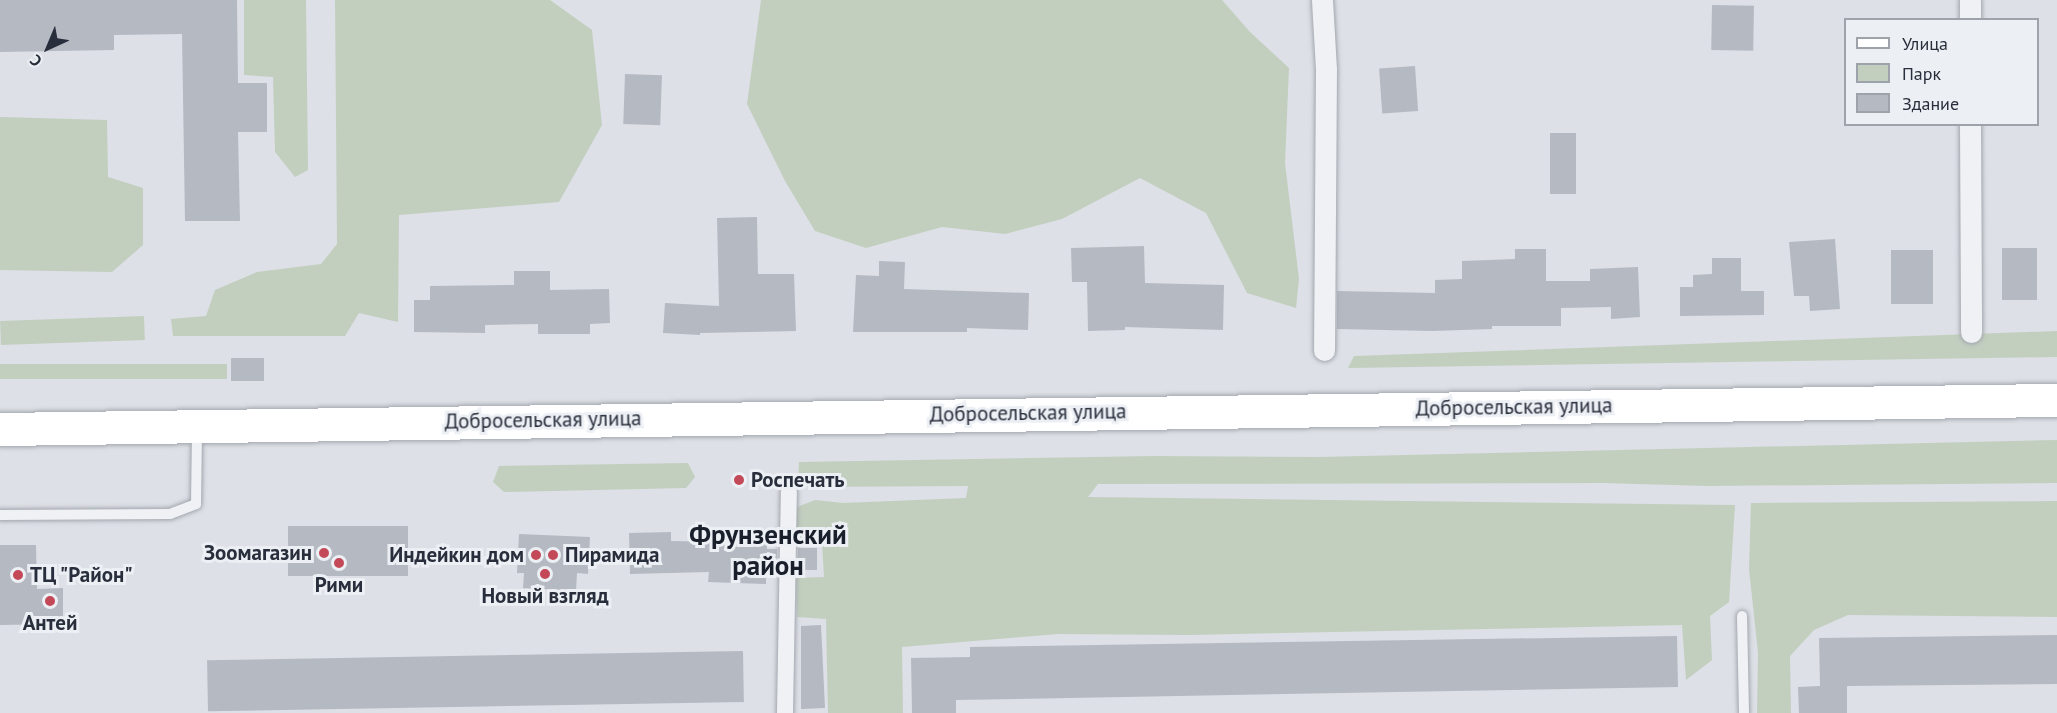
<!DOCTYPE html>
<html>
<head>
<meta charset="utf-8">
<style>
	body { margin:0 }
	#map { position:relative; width:2057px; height:713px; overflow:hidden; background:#dde0e6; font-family:"PT Sans",sans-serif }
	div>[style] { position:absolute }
	.green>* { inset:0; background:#c2cfbf; transform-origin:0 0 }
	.building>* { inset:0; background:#b5b9c2; transform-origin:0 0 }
	.roads { filter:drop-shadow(0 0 2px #a3a7af) drop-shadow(0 0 2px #a3a7af) }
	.service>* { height:10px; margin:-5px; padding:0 5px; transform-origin:5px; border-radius:5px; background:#eff1f4 }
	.pedestrian>* { height:16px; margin:-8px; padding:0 8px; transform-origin:8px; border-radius:8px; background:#eff1f4 }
	.minor>* { height:21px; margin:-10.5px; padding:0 10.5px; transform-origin:10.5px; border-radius:10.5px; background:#eff1f4 }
	.primary>* { height:33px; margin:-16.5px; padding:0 16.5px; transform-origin:16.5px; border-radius:16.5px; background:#fff }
	.dots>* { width:16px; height:16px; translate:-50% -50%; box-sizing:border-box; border:3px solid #eceff4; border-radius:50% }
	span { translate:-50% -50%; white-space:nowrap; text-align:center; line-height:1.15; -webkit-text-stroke:6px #eceff4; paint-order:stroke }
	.street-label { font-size:21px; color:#282e3b }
	.poi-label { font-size:21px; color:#282e3b; font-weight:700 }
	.left { translate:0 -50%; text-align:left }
	.right { translate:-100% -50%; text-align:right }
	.district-label { font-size:27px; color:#1a1f2c; font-weight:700 }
	.legend { position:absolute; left:1844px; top:18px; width:195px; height:108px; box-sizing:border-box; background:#eceff4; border:2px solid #9ea2aa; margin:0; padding:8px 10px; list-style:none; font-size:18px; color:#282e3b }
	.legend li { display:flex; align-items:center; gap:12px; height:30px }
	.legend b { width:30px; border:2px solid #9ea2aa }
	.north { position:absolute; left:18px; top:18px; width:60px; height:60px; -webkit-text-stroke:4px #eceff4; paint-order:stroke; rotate:224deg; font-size:16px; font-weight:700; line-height:24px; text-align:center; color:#282e3b }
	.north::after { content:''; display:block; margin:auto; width:21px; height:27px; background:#282e3b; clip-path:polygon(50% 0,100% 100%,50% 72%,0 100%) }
</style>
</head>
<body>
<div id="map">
	<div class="green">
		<i style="clip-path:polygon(244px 0,306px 0,308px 170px,295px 177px,275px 152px,273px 77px,244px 75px)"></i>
		<i style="clip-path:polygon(335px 0,550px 0,592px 30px,602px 125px,559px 202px,399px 215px,398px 322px,359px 313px,345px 336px,173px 336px,171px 319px,206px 316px,215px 290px,257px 272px,321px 264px,337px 244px)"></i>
		<i style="clip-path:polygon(761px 0,1222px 0,1250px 32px,1289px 68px,1285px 163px,1299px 279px,1296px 308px,1247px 293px,1206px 213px,1140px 178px,1062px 219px,1005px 234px,942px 227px,866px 248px,815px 231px,785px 181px,747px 104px)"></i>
		<i style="clip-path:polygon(0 117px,107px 120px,108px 177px,143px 188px,143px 245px,112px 272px,0 270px)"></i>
		<i style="left:144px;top:316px;width:24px;height:144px;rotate:88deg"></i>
		<i style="clip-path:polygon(2057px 331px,2057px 357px,1348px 368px,1354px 356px)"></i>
		<i style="left:227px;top:364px;width:15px;height:227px;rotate:90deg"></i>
		<i style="clip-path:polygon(2057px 440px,2057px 483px,1707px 486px,1603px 483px,1098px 484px,1088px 497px,1735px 505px,1729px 602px,1710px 616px,1712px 660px,1686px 680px,1682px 625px,1190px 635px,1057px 634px,902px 647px,903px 713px,828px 713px,826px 619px,797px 617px,796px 578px,824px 577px,822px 542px,795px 543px,793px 521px,797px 507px,815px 500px,843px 503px,966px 498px,968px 486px,798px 487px,799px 462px,1155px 456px,1318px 457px)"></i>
		<i style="clip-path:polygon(688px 463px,695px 477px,686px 488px,504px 492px,493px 482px,499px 466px)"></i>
		<i style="clip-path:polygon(2057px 501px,2057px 617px,1848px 615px,1814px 630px,1790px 656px,1791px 713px,1757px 713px,1758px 653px,1749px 569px,1751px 503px)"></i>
	</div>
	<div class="building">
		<i style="clip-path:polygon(0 0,237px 0,238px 83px,267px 83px,267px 132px,238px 132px,240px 221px,185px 221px,182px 34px,114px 35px,114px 50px,0 52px)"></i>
		<i style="left:1712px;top:5px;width:42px;height:45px;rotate:1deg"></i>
		<i style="left:1415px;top:66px;width:45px;height:36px;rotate:86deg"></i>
		<i style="left:625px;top:74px;width:37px;height:50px;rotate:2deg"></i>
		<i style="left:1550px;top:133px;width:26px;height:61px"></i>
		<i style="clip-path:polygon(757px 217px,758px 274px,794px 274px,796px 331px,700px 333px,700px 335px,663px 333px,665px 303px,719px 306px,717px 218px)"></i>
		<i style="clip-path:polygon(1835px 239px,1840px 309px,1810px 311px,1809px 296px,1794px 296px,1789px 242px)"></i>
		<i style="clip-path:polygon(1144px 246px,1145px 283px,1224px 285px,1223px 330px,1125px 327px,1125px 330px,1088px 331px,1087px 282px,1072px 282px,1071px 248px)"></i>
		<i style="left:2002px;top:248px;width:35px;height:52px"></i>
		<i style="clip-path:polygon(1515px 249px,1546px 249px,1546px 281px,1590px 281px,1590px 269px,1638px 267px,1640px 317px,1611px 319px,1611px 307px,1561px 308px,1561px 326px,1492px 326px,1492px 329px,1432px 331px,1337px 329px,1337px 291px,1435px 293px,1435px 280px,1462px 279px,1462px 261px,1515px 259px)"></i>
		<i style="left:1933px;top:250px;width:54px;height:42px;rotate:90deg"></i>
		<i style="clip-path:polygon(1712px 258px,1741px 258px,1741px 291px,1764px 291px,1764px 315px,1680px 316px,1680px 287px,1693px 287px,1693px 275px,1712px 274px)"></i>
		<i style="clip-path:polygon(879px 261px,905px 262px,904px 289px,1029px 293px,1028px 330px,967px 328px,967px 332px,853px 332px,856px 275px,879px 276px)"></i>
		<i style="clip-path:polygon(514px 271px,550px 271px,550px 290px,609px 289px,610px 323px,590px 324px,590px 334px,538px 334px,538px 324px,485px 325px,485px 333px,414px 332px,414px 300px,430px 300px,430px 286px,514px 285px)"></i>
		<i style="left:231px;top:358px;width:33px;height:23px"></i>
		<i style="left:288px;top:526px;width:120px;height:50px"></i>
		<i style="clip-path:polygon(671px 532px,671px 541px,767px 543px,767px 549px,777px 549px,777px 571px,766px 571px,766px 584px,708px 582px,709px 572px,630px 574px,629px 533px)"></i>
		<i style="clip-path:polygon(519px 534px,590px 537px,588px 574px,577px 573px,576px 591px,523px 588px,524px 573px,517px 573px)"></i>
		<i style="clip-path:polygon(0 545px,36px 545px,37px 589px,63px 588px,63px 624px,0 625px)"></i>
		<i style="left:798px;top:548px;width:19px;height:22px"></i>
		<i style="clip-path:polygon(821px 625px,825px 708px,801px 709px,801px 626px)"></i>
		<i style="clip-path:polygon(2057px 635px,2057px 684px,1847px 686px,1847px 713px,1799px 713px,1798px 687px,1820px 686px,1819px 638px)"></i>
		<i style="clip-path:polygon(1677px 636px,1678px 687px,956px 700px,956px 713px,912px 713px,911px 658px,970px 657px,970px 647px)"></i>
		<i style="left:743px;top:651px;width:51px;height:536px;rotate:89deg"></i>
	</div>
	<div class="roads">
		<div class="service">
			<i style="left:0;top:515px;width:170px;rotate:-0.3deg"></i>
			<i style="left:170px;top:514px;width:28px;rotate:-21deg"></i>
			<i style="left:196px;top:504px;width:74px;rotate:-89.2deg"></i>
			<i style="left:1742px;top:616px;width:97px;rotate:88.8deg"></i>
		</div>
		<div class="pedestrian">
			<i style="left:785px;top:713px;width:221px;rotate:-89deg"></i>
		</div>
		<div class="minor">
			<i style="left:1322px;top:0;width:69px;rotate:86.7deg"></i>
			<i style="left:1326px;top:69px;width:281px;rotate:90.4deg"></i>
			<i style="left:1970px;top:20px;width:20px;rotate:-90deg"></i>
			<i style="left:1970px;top:124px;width:208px;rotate:89.7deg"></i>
		</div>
		<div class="primary">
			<i style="left:0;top:429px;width:2057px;rotate:-0.81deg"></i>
		</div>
	</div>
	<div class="dots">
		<i style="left:739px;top:480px;background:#c34958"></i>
		<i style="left:324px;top:553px;background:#c34958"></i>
		<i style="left:536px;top:555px;background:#c34958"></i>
		<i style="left:553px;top:555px;background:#c34958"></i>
		<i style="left:339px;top:563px;background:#c34958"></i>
		<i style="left:545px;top:574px;background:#c34958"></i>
		<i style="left:18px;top:575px;background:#c34958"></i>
		<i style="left:50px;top:601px;background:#c34958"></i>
	</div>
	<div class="street-label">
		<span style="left:1514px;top:407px;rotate:-1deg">Добросельская улица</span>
		<span style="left:1028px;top:413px;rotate:-1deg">Добросельская улица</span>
		<span style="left:543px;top:420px;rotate:-1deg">Добросельская улица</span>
	</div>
	<div class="poi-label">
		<span class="left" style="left:751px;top:480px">Роспечать</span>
		<span class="right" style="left:312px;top:553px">Зоомагазин</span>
		<span class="right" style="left:524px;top:555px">Индейкин дом</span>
		<span class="left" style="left:565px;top:555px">Пирамида</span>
		<span class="left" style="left:30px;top:575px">ТЦ "Район"</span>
		<span style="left:339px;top:585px">Рими</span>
		<span style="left:545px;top:596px">Новый взгляд</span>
		<span style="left:50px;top:623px">Антей</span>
	</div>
	<div class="district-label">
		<span style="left:768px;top:550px">Фрунзенский<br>район</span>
	</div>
	<ul class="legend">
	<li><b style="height:8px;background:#fff"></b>Улица</li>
	<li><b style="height:16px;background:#c2cfbf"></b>Парк</li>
	<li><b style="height:16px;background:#b5b9c2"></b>Здание</li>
	</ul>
	<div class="north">С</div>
</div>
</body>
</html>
